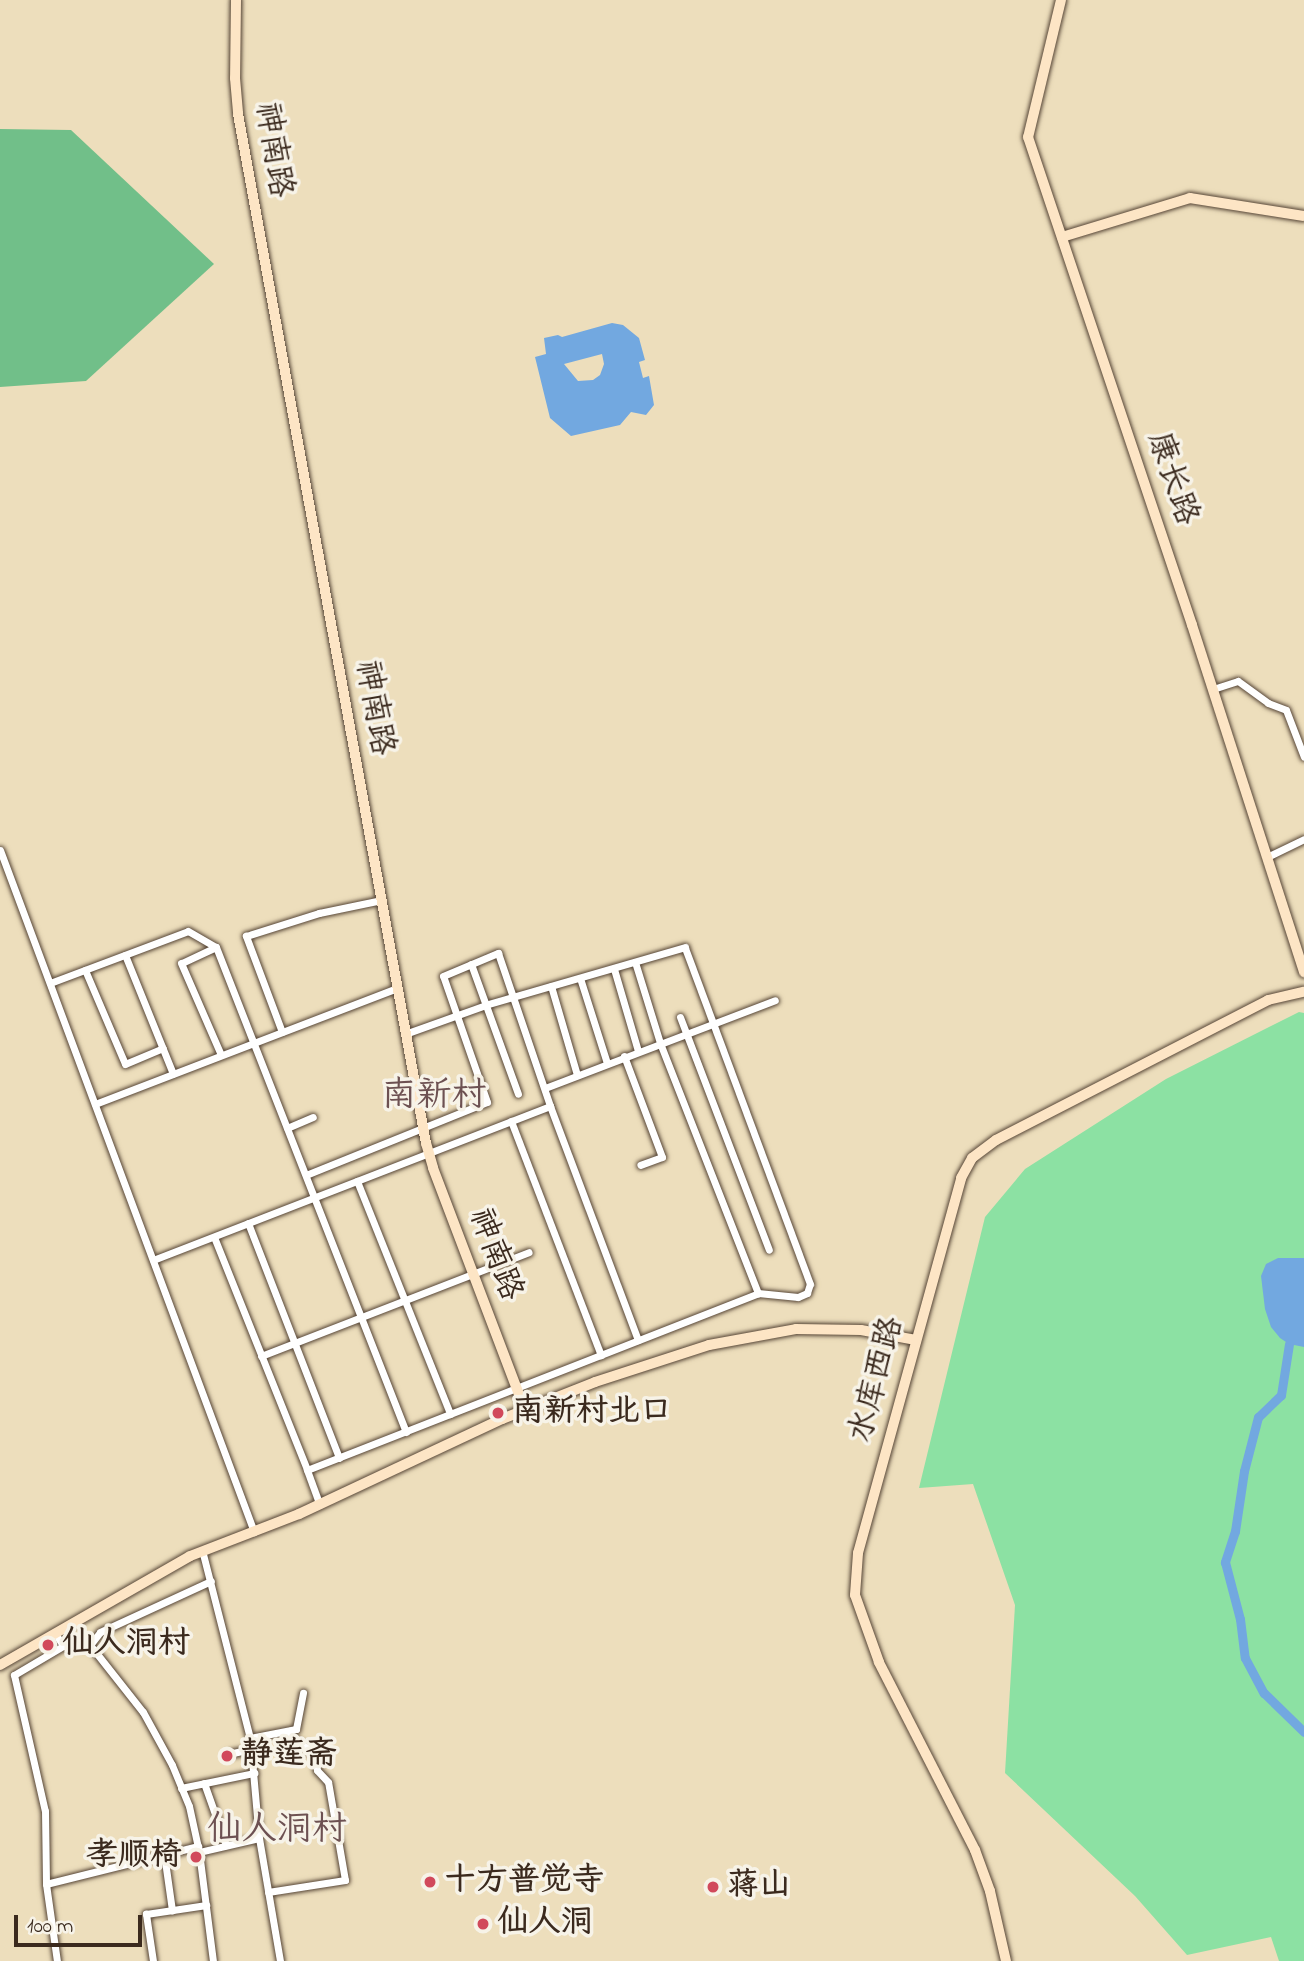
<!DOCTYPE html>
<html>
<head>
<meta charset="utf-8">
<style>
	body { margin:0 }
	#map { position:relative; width:1304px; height:1961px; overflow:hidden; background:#eddebc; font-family:"Indie Flower","LXGW WenKai TC",sans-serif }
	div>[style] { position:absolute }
	.green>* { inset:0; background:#8ce1a3 }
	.forest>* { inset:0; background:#71bf89 }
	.water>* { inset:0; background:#72a8e0 }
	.canal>* { height:9px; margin:-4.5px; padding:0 4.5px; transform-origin:4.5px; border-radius:4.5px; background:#72a8e0 }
	.roads { filter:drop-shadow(0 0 2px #564536) drop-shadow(0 0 2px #564536) }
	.street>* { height:7px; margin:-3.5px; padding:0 3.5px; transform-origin:3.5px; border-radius:3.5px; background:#fff }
	.secondary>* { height:10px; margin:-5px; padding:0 5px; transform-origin:5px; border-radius:5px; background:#fde5c5 }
	.dots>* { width:19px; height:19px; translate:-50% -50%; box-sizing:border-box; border:4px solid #f7f3e8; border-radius:50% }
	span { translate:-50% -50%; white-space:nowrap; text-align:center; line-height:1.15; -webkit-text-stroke:7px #f7f3e8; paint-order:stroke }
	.street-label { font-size:32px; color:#3b2a1e }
	.poi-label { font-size:32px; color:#3b2a1e; font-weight:700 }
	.left { translate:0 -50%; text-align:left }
	.right { translate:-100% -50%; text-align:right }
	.quarter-label { font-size:35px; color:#6d5152 }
	.scale { position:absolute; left:14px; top:1915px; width:128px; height:32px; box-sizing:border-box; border:4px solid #3b2a1e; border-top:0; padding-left:9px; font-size:21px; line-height:24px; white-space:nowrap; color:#3b2a1e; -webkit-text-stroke:5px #f7f3e8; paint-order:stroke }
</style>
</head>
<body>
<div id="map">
	<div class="green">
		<i style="clip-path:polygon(1299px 1012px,1304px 1013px,1304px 1961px,1279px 1961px,1271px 1937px,1187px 1955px,1135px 1896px,1005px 1773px,1015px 1605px,973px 1484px,919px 1488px,985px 1217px,1025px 1169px,1166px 1079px)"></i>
	</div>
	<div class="forest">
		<i style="clip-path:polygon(0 129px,71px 130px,214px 264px,86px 381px,0 387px)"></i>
	</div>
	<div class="water">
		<i style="clip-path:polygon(evenodd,612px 323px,623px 325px,639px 338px,645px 360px,639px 362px,643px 378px,649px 376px,654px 405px,646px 415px,631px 412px,620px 425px,571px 436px,550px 418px,535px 357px,546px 354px,544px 338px,558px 335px,562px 337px,612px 323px,602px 354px,604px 364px,600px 375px,593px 380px,578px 381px,564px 364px,602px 354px)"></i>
		<i style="clip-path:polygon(1278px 1258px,1304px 1258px,1304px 1347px,1289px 1344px,1280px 1338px,1271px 1327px,1265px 1309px,1261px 1276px,1266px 1264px)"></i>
	</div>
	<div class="canal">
		<i style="left:1289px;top:1344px;width:52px;rotate:98.9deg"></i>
		<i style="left:1281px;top:1395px;width:32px;rotate:136deg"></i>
		<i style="left:1258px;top:1417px;width:56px;rotate:104.5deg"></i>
		<i style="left:1244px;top:1471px;width:61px;rotate:98.5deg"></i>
		<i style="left:1235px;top:1531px;width:33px;rotate:108deg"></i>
		<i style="left:1225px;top:1562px;width:59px;rotate:75.3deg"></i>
		<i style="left:1240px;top:1619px;width:39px;rotate:83deg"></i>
		<i style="left:1245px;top:1658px;width:40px;rotate:62deg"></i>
		<i style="left:1264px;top:1693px;width:56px;rotate:44.3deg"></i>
	</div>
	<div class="roads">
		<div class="street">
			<i style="left:1213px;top:689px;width:26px;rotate:-18deg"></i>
			<i style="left:1238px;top:681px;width:37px;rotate:36deg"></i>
			<i style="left:1268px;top:703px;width:19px;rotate:21deg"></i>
			<i style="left:1286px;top:710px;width:50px;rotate:69deg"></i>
			<i style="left:0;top:850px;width:728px;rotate:69.57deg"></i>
			<i style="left:1267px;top:857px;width:41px;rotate:-25.9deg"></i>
			<i style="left:216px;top:947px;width:38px;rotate:155deg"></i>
			<i style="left:181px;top:963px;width:100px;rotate:66.5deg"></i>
			<i style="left:125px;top:955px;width:128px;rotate:68deg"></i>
			<i style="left:635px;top:962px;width:85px;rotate:72.8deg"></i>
			<i style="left:660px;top:1043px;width:269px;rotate:68.6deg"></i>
			<i style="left:471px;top:964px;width:138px;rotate:70.1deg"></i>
			<i style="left:614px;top:969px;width:85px;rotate:73.7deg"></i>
			<i style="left:85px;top:970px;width:102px;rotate:66.9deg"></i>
			<i style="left:125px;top:1064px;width:41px;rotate:-22.8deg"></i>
			<i style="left:580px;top:978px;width:89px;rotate:72.4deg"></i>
			<i style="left:50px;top:983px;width:147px;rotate:-20.6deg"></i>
			<i style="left:188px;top:931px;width:32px;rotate:30deg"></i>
			<i style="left:216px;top:947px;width:521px;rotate:68.61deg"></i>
			<i style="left:551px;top:986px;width:93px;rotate:73.7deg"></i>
			<i style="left:680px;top:1017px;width:249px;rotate:69.1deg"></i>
			<i style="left:282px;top:1032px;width:103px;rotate:-110.6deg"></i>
			<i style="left:246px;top:936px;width:77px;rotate:-17.5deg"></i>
			<i style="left:319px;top:913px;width:64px;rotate:-11.7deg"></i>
			<i style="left:624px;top:1056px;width:108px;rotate:69.4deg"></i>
			<i style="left:662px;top:1157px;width:23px;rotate:160deg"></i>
			<i style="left:545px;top:1088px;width:246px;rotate:-20.9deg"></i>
			<i style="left:95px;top:1104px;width:324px;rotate:-21deg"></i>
			<i style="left:511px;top:1121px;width:251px;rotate:69deg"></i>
			<i style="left:287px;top:1128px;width:28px;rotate:-23deg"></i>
			<i style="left:306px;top:1175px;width:195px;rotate:-22deg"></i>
			<i style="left:487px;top:1102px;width:133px;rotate:-109.2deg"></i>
			<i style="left:443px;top:976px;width:60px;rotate:-22.7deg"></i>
			<i style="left:498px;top:953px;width:162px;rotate:71.2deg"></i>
			<i style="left:550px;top:1106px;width:250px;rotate:69.4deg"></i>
			<i style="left:357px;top:1181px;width:251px;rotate:68.2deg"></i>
			<i style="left:248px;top:1223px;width:252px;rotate:68.8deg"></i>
			<i style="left:214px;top:1237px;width:251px;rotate:68.2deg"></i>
			<i style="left:307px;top:1470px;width:484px;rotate:-21.4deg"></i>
			<i style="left:758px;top:1293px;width:40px;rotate:5.7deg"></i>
			<i style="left:798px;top:1297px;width:10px;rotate:-24deg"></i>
			<i style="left:807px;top:1293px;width:9px;rotate:-72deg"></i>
			<i style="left:810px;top:1284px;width:359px;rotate:-110.4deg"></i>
			<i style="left:685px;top:947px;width:207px;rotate:163.8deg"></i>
			<i style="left:486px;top:1005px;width:86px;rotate:160.3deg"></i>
			<i style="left:153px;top:1260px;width:426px;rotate:-21.2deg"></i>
			<i style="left:261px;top:1356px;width:287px;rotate:-21.2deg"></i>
			<i style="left:307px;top:1470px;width:37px;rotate:70deg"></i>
			<i style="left:202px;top:1550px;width:194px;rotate:75.7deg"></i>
			<i style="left:250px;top:1738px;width:100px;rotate:84.9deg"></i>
			<i style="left:259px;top:1838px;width:62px;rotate:166.9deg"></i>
			<i style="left:199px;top:1852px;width:110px;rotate:82.7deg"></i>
			<i style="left:55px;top:1633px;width:15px;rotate:58deg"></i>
			<i style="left:63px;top:1646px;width:57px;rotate:149.4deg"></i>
			<i style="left:14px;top:1675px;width:139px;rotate:77.2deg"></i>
			<i style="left:45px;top:1811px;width:73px;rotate:89.2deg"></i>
			<i style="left:46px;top:1884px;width:78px;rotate:81.9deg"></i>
			<i style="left:90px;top:1645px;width:16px;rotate:-52deg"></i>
			<i style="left:100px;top:1632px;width:122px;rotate:-24.7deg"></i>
			<i style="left:63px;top:1646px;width:27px;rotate:-2deg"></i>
			<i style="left:90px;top:1645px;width:85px;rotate:51.7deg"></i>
			<i style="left:143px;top:1712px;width:60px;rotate:61.3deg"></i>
			<i style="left:172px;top:1765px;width:44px;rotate:67.5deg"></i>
			<i style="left:189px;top:1806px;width:47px;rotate:77.7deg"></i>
			<i style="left:250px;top:1738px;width:47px;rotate:-11.1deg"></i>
			<i style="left:296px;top:1729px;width:37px;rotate:-79deg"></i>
			<i style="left:228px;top:1754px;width:24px;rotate:-12deg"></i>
			<i style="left:204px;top:1783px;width:66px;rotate:70.5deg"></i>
			<i style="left:181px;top:1788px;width:75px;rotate:-11.6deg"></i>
			<i style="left:259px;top:1838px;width:125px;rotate:80.3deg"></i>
			<i style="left:164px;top:1854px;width:57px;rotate:81.9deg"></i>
			<i style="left:46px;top:1884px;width:157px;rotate:-14deg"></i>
			<i style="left:268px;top:1892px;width:78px;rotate:-8.9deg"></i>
			<i style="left:345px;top:1880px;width:99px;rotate:-99.8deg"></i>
			<i style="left:328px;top:1782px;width:16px;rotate:-133deg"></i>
			<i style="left:317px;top:1770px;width:12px;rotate:-99deg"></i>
			<i style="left:315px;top:1758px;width:13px;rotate:-129deg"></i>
			<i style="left:307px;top:1748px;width:17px;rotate:-147deg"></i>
			<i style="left:293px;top:1739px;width:9px;rotate:-117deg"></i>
			<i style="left:153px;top:1961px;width:48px;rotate:-98.5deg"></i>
			<i style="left:146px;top:1914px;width:61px;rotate:-8.5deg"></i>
		</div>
		<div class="secondary">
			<i style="left:236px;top:0;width:78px;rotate:90.7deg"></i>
			<i style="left:235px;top:78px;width:36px;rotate:85deg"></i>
			<i style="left:238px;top:114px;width:1046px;rotate:79.65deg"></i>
			<i style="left:426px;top:1143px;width:26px;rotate:74deg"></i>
			<i style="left:433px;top:1168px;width:259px;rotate:69.2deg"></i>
			<i style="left:1061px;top:0;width:141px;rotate:103.5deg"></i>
			<i style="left:1028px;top:137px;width:515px;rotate:71.42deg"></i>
			<i style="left:1192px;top:625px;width:365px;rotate:72.1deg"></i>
			<i style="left:1062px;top:237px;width:134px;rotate:-16.9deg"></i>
			<i style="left:1190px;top:198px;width:115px;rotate:9deg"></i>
			<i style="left:0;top:1665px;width:219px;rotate:-29.8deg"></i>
			<i style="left:190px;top:1556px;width:117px;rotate:-21.1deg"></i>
			<i style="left:299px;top:1514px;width:224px;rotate:-25.1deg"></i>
			<i style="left:502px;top:1419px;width:100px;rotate:-21.7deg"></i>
			<i style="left:595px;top:1382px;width:120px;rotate:-18deg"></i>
			<i style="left:709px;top:1345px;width:88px;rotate:-10.4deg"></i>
			<i style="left:796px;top:1329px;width:65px;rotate:0.9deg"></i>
			<i style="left:861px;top:1330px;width:56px;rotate:10.3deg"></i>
			<i style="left:1006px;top:1961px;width:72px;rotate:-102.9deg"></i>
			<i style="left:990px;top:1891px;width:44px;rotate:-110.1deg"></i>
			<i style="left:975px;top:1850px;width:211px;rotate:-117.1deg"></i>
			<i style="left:879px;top:1662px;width:71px;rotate:-109.7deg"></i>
			<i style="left:855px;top:1595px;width:42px;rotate:-85.9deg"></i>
			<i style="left:858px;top:1553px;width:389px;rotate:-74.6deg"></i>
			<i style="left:961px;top:1178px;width:23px;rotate:-61deg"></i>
			<i style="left:972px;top:1158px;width:30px;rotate:-37deg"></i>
			<i style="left:996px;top:1140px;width:306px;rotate:-27.2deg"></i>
			<i style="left:1268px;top:1000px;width:37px;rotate:-13deg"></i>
		</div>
	</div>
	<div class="dots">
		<i style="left:498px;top:1413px;background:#d1495b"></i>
		<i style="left:48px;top:1645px;background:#d1495b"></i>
		<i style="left:227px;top:1756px;background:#d1495b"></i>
		<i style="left:196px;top:1857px;background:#d1495b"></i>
		<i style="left:430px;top:1882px;background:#d1495b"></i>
		<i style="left:713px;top:1887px;background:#d1495b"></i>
		<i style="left:483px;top:1924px;background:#d1495b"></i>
	</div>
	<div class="street-label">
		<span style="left:272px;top:150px;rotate:81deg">神南路</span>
		<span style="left:1171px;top:479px;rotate:71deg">康长路</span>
		<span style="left:373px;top:708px;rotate:80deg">神南路</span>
		<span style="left:494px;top:1255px;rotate:69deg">神南路</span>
		<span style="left:878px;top:1380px;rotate:-75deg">水库西路</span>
	</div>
	<div class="poi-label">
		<span class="left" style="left:512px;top:1413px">南新村北口</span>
		<span class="left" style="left:62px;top:1645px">仙人洞村</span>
		<span class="left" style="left:241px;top:1756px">静莲斋</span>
		<span class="right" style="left:182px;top:1857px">孝顺椅</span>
		<span class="left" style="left:444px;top:1882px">十方普觉寺</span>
		<span class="left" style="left:727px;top:1887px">蒋山</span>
		<span class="left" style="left:497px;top:1924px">仙人洞</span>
	</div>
	<div class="quarter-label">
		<span style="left:434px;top:1097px">南新村</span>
		<span style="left:277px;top:1831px">仙人洞村</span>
	</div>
	<div class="scale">100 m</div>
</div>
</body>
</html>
